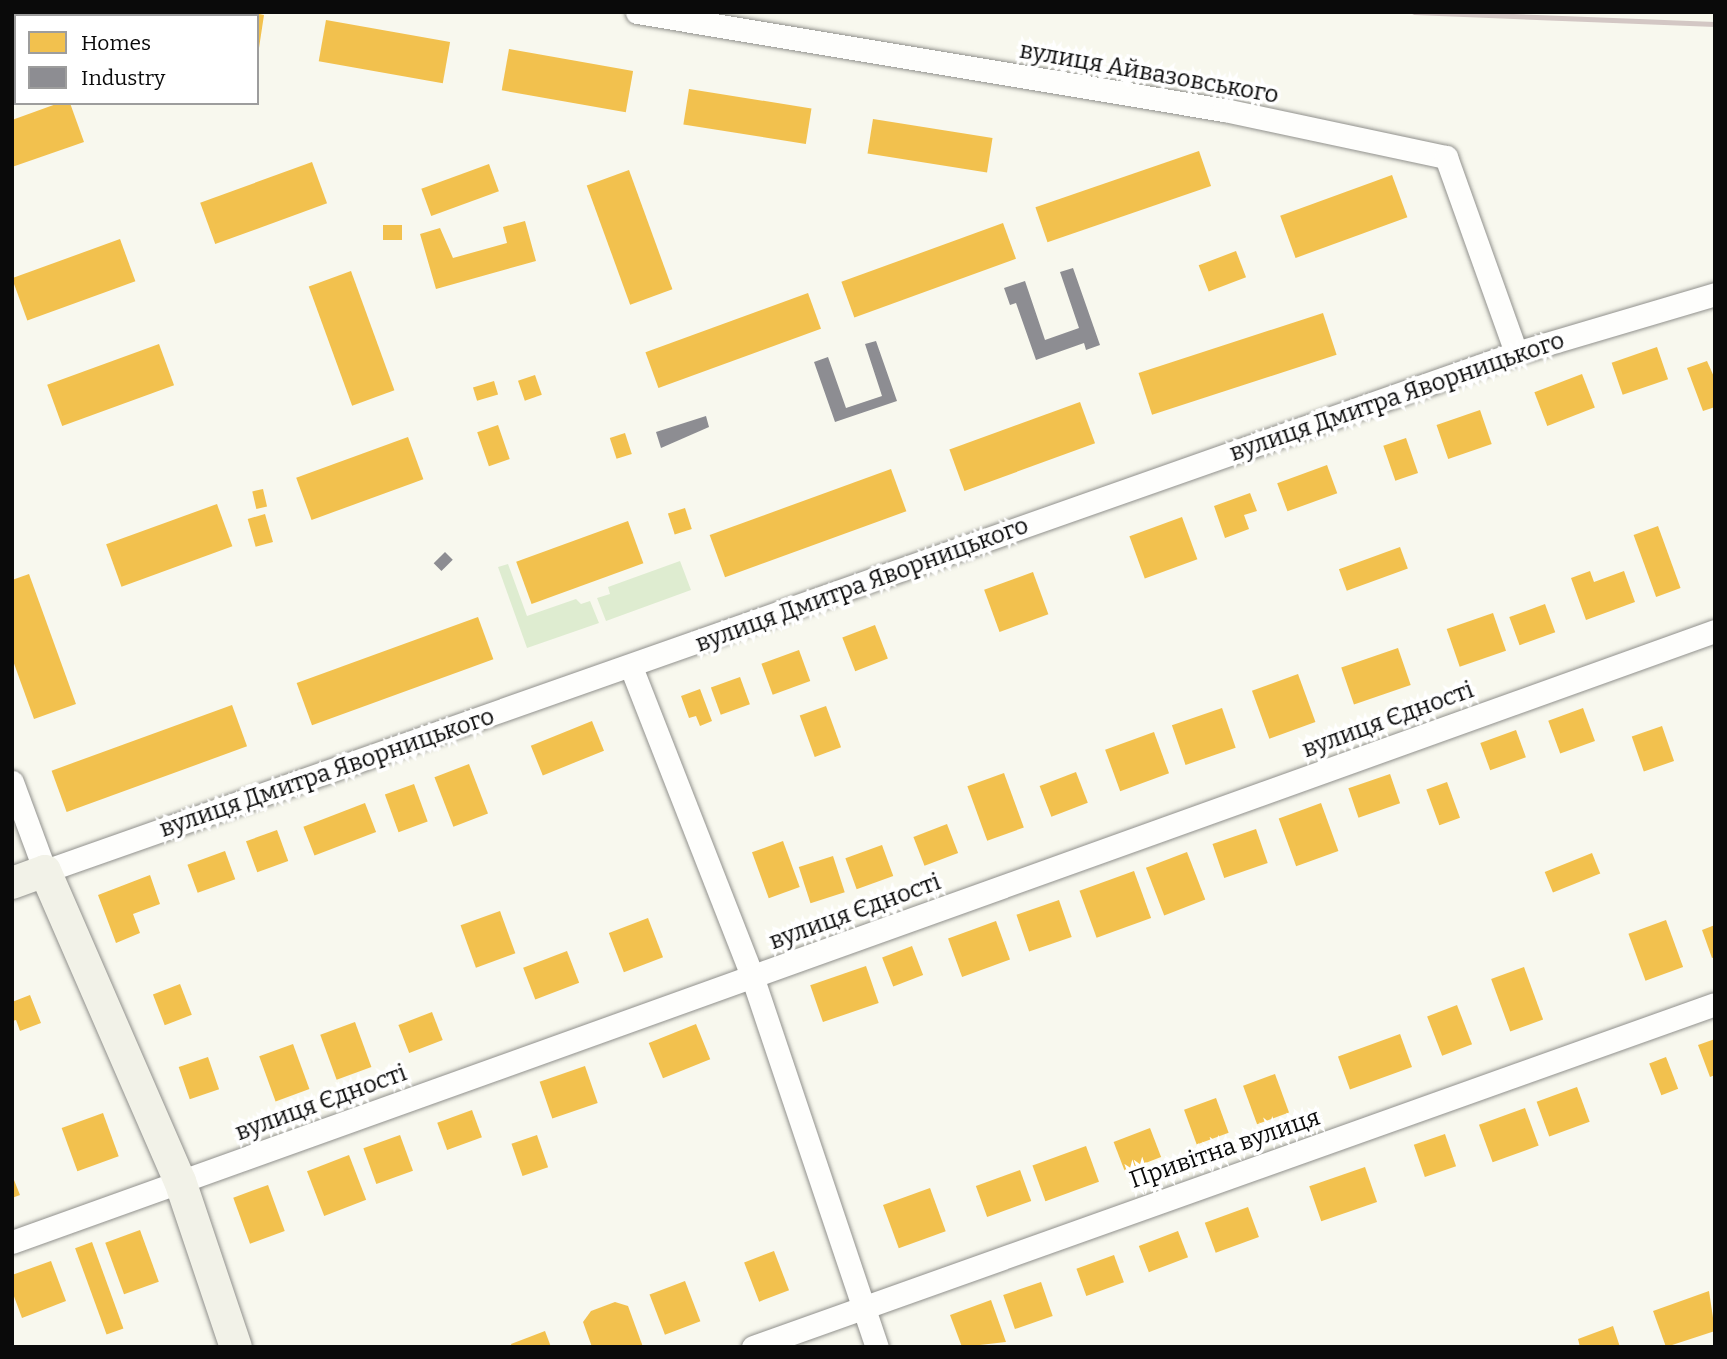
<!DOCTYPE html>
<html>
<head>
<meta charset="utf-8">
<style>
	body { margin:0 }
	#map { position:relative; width:1727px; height:1359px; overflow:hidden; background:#f8f8ee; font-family:Bitter,serif }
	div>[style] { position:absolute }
	.green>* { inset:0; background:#deecd0 }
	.homes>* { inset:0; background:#f2c14e; transform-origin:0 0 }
	.industry>* { inset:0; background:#8d8d92; transform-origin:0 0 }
	.roads { filter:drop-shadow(0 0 2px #91918d) drop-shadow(0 0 2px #91918d) }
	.street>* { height:23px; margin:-11.5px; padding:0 11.5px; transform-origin:11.5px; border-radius:11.5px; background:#fefefc }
	.secondary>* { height:32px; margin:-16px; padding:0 16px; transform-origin:16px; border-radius:16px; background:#f2f2e8 }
	.rail>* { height:5px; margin:-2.5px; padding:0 2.5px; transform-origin:2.5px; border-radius:2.5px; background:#d3c7c4 }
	span { translate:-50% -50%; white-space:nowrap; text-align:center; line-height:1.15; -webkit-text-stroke:7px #fff; paint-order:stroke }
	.street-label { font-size:24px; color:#0a0a0a }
	.frame { position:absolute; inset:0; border:14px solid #0a0a0a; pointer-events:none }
	.legend { position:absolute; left:14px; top:14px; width:245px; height:91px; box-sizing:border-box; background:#fff; border:2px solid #9d9d9d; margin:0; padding:9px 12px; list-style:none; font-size:21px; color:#0a0a0a }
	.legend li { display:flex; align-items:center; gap:14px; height:35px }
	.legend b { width:35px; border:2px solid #9d9d9d }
</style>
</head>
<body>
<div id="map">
	<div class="green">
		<i style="clip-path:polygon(680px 561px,691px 590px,606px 621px,597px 598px,610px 594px,608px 587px)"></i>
		<i style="clip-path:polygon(508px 564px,527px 616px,576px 599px,581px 604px,590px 601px,599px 623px,527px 648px,498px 567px)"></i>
	</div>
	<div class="homes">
		<i style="clip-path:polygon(12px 12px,79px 12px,16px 16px)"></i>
		<i style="clip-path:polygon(137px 12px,250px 12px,264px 15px,259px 48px,257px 16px,136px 16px)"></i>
		<i style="left:326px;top:20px;width:126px;height:42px;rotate:10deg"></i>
		<i style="left:509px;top:49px;width:126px;height:42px;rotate:10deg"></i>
		<i style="left:689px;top:89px;width:124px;height:36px;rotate:9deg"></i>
		<i style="clip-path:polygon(59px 103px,70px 103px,84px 142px,12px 167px,12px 120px)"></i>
		<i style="left:873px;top:119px;width:121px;height:35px;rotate:9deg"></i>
		<i style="left:1199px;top:151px;width:37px;height:173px;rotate:71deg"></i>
		<i style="left:312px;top:162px;width:44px;height:119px;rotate:70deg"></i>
		<i style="left:489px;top:164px;width:29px;height:72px;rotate:70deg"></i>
		<i style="left:629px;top:170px;width:127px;height:45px;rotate:70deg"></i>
		<i style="left:1392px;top:175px;width:45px;height:119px;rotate:70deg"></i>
		<i style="clip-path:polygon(525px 221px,536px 261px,436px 289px,420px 234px,440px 228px,453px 258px,507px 243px,503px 227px)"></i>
		<i style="left:1003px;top:223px;width:38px;height:172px;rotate:70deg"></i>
		<i style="left:383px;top:225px;width:19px;height:15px"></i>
		<i style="left:120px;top:239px;width:45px;height:115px;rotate:70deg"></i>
		<i style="left:1236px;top:251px;width:28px;height:40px;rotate:69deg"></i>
		<i style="left:351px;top:271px;width:127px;height:45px;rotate:70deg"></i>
		<i style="left:808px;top:293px;width:38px;height:173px;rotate:70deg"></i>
		<i style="left:1323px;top:313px;width:44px;height:194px;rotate:72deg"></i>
		<i style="left:159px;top:344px;width:44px;height:119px;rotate:70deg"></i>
		<i style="left:1657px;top:347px;width:34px;height:48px;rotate:71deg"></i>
		<i style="clip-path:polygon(1707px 361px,1715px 379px,1715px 407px,1703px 411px,1687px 368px)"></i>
		<i style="left:1582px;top:374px;width:36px;height:51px;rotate:69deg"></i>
		<i style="left:535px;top:375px;width:21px;height:18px;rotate:71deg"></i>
		<i style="left:494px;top:381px;width:14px;height:22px;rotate:73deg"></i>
		<i style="left:1080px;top:402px;width:44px;height:139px;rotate:70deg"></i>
		<i style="left:1480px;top:410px;width:36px;height:46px;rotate:71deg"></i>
		<i style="left:498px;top:425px;width:36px;height:22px;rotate:71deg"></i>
		<i style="left:625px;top:433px;width:22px;height:16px;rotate:72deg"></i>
		<i style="left:408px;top:437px;width:45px;height:119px;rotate:70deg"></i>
		<i style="left:1406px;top:438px;width:37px;height:24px;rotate:71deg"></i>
		<i style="left:1327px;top:465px;width:30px;height:53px;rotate:70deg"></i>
		<i style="left:891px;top:469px;width:45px;height:193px;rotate:70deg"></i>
		<i style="left:263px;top:489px;width:18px;height:11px;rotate:77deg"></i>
		<i style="clip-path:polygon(1250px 493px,1257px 511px,1244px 515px,1249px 529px,1225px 538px,1214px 506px)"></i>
		<i style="left:217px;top:504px;width:45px;height:118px;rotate:70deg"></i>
		<i style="left:685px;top:508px;width:22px;height:18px;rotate:72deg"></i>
		<i style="left:265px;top:514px;width:29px;height:18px;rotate:74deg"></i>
		<i style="left:1182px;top:517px;width:45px;height:56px;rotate:70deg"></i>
		<i style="left:628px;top:521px;width:45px;height:119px;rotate:70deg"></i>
		<i style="left:1658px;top:526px;width:66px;height:26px;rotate:70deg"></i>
		<i style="left:1400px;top:547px;width:23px;height:65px;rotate:70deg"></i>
		<i style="clip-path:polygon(1590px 571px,1594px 582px,1624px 571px,1635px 602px,1586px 620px,1571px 578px)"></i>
		<i style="left:1033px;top:572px;width:45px;height:52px;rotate:70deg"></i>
		<i style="clip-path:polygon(29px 574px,76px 704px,34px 719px,12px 658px,12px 580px)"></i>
		<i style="left:1545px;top:604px;width:30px;height:38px;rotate:70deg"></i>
		<i style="left:1493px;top:613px;width:40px;height:49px;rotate:71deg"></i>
		<i style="left:478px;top:617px;width:45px;height:193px;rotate:70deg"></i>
		<i style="left:875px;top:625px;width:36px;height:35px;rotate:69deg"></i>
		<i style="left:1398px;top:648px;width:39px;height:60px;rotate:71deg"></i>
		<i style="left:799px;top:650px;width:33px;height:40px;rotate:70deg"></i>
		<i style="left:1298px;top:674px;width:51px;height:49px;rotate:70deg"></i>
		<i style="left:740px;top:677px;width:29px;height:31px;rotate:70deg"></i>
		<i style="clip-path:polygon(700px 689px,712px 721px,700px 726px,696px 716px,689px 718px,681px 696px)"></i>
		<i style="left:232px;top:705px;width:44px;height:192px;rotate:70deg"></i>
		<i style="left:826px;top:706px;width:44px;height:28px;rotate:70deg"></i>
		<i style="left:1222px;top:708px;width:42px;height:53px;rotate:71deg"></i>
		<i style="left:1583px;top:708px;width:35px;height:37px;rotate:70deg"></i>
		<i style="left:592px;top:721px;width:32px;height:66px;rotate:68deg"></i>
		<i style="left:1662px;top:726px;width:37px;height:32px;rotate:71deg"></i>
		<i style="left:1516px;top:730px;width:29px;height:38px;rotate:70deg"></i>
		<i style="left:1154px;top:732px;width:44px;height:52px;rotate:70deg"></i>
		<i style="left:469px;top:764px;width:53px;height:37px;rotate:69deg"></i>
		<i style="left:1076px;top:772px;width:33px;height:39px;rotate:69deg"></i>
		<i style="left:1004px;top:773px;width:58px;height:39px;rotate:70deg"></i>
		<i style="left:1390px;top:774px;width:31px;height:44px;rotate:71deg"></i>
		<i style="left:1447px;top:782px;width:38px;height:22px;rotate:70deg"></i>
		<i style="left:414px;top:784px;width:40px;height:31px;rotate:70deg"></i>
		<i style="left:365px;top:803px;width:31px;height:66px;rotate:69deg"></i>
		<i style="left:1321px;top:803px;width:51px;height:45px;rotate:70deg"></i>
		<i style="left:947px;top:824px;width:31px;height:36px;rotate:69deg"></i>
		<i style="left:1256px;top:829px;width:36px;height:46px;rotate:71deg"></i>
		<i style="left:277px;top:830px;width:33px;height:33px;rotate:70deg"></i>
		<i style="left:783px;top:841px;width:49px;height:33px;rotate:70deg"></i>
		<i style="left:882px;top:845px;width:33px;height:39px;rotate:70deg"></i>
		<i style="left:225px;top:851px;width:30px;height:40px;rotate:70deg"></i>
		<i style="left:1187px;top:852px;width:51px;height:44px;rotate:69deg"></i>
		<i style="left:1592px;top:853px;width:22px;height:51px;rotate:68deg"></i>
		<i style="left:833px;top:856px;width:38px;height:36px;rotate:72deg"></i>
		<i style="left:1134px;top:871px;width:50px;height:58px;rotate:70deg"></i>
		<i style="clip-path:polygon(150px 875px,160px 904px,133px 914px,140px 933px,116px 943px,98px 895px)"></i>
		<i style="left:1059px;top:900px;width:39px;height:45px;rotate:71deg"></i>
		<i style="left:500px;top:911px;width:45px;height:42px;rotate:70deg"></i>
		<i style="left:648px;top:918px;width:42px;height:42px;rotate:69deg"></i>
		<i style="left:1666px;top:920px;width:50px;height:40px;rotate:70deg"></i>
		<i style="left:996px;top:921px;width:41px;height:51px;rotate:70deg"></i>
		<i style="clip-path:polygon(1715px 925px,1715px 957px,1712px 958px,1702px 930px)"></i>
		<i style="left:912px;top:946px;width:31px;height:32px;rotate:69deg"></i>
		<i style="left:567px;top:951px;width:34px;height:47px;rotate:69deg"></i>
		<i style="left:866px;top:966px;width:39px;height:59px;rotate:71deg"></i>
		<i style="left:1524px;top:967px;width:56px;height:35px;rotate:70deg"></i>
		<i style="left:180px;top:984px;width:33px;height:29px;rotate:69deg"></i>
		<i style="clip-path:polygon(30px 995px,41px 1023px,20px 1031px,16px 1020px,12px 1021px,12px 1002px)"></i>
		<i style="left:1457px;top:1005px;width:42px;height:32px;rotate:69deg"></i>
		<i style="left:432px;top:1012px;width:30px;height:36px;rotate:69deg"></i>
		<i style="left:355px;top:1022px;width:48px;height:37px;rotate:70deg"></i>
		<i style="left:696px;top:1024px;width:38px;height:51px;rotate:68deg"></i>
		<i style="left:1400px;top:1034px;width:35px;height:66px;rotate:70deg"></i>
		<i style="clip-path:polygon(1715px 1039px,1715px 1075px,1710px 1077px,1698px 1045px)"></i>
		<i style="left:293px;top:1044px;width:48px;height:36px;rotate:70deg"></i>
		<i style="left:208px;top:1057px;width:34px;height:31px;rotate:71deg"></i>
		<i style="left:1666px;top:1057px;width:34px;height:18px;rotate:69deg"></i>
		<i style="left:585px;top:1066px;width:39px;height:48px;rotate:71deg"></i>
		<i style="left:1275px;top:1074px;width:41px;height:34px;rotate:70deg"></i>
		<i style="left:1577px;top:1087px;width:37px;height:43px;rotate:70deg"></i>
		<i style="left:1216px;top:1098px;width:37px;height:34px;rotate:70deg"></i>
		<i style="left:1525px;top:1108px;width:40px;height:49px;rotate:70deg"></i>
		<i style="left:472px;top:1110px;width:29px;height:37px;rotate:70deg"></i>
		<i style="left:103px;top:1113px;width:46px;height:44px;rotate:70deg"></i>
		<i style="left:1150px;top:1128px;width:31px;height:39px;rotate:69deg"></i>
		<i style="left:1445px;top:1134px;width:34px;height:33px;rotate:71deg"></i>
		<i style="left:400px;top:1135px;width:38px;height:39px;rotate:70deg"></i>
		<i style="left:537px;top:1135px;width:34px;height:27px;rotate:71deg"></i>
		<i style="left:1086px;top:1146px;width:38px;height:57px;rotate:70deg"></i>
		<i style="left:349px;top:1155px;width:48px;height:45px;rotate:69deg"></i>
		<i style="left:1365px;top:1167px;width:37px;height:59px;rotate:71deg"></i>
		<i style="left:1020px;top:1170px;width:33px;height:47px;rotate:70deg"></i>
		<i style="clip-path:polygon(12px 1175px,20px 1195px,12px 1198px)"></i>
		<i style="left:268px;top:1185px;width:49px;height:37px;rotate:70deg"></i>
		<i style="left:930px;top:1188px;width:46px;height:50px;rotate:70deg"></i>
		<i style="left:1248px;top:1207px;width:32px;height:46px;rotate:70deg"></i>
		<i style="left:140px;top:1230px;width:55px;height:37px;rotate:70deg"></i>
		<i style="left:1178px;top:1231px;width:28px;height:42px;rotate:69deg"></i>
		<i style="left:92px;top:1242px;width:92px;height:18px;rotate:70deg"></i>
		<i style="left:774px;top:1251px;width:42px;height:32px;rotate:69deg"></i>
		<i style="left:1114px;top:1255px;width:29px;height:40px;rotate:70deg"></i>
		<i style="clip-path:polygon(51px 1261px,66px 1301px,22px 1318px,12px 1291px,12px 1275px)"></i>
		<i style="left:685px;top:1281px;width:43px;height:38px;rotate:69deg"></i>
		<i style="left:1041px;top:1282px;width:36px;height:40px;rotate:71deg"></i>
		<i style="clip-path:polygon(1709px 1291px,1715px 1331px,1666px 1347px,1653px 1311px)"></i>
		<i style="clip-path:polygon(991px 1300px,1006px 1342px,962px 1347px,950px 1315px)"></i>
		<i style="clip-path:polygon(615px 1302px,628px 1306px,643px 1347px,592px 1347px,583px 1322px,591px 1311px)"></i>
		<i style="clip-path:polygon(1613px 1326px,1620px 1347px,1580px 1347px,1578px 1339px)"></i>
		<i style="clip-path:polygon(545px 1331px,551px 1347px,512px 1347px,511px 1344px)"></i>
	</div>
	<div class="industry">
		<i style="clip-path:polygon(1073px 268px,1100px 345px,1086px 350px,1084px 343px,1036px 360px,1016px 303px,1010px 305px,1004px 288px,1025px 281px,1045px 340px,1079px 328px,1060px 272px)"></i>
		<i style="clip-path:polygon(876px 341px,897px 401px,835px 422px,814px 362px,828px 357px,846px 408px,882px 396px,865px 344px)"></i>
		<i style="clip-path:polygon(706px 416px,709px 427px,661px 448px,656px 432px)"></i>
		<i style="left:445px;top:552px;width:11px;height:16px;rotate:45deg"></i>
	</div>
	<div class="roads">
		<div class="street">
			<i style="left:637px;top:12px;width:595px;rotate:9.48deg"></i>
			<i style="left:1224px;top:110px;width:227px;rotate:12deg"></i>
			<i style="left:1446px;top:157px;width:208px;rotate:70.3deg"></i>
			<i style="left:631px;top:667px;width:332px;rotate:68.6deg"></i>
			<i style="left:752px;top:976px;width:391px;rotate:71.4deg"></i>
			<i style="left:12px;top:782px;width:95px;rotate:69.7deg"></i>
			<i style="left:45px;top:871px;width:1560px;rotate:-19.4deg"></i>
			<i style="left:1516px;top:353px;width:208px;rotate:-16.5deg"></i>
			<i style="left:12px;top:1242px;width:1809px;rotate:-19.74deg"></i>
			<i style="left:753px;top:1347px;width:1021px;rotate:-19.62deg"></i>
		</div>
		<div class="secondary">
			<i style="left:12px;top:883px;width:35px;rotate:-20deg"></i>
			<i style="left:45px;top:871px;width:338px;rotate:66.5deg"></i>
			<i style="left:180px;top:1181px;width:175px;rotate:71.4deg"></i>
		</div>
	</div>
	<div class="rail">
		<i style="left:1414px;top:12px;width:301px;rotate:2.3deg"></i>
	</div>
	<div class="street-label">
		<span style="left:1149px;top:73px;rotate:10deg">вулиця Айвазовського</span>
		<span style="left:1397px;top:397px;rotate:-19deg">вулиця Дмитра Яворницького</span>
		<span style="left:862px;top:585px;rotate:-20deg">вулиця Дмитра Яворницького</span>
		<span style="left:1388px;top:720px;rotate:-20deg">вулиця Єдності</span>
		<span style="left:327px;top:773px;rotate:-19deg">вулиця Дмитра Яворницького</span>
		<span style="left:855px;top:912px;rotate:-20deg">вулиця Єдності</span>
		<span style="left:321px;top:1103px;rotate:-20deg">вулиця Єдності</span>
		<span style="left:1225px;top:1149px;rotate:-19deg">Привітна вулиця</span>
	</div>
	<div class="frame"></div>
	<ul class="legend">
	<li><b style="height:19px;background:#f2c14e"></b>Homes</li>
	<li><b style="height:19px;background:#8d8d92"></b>Industry</li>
	</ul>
</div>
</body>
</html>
